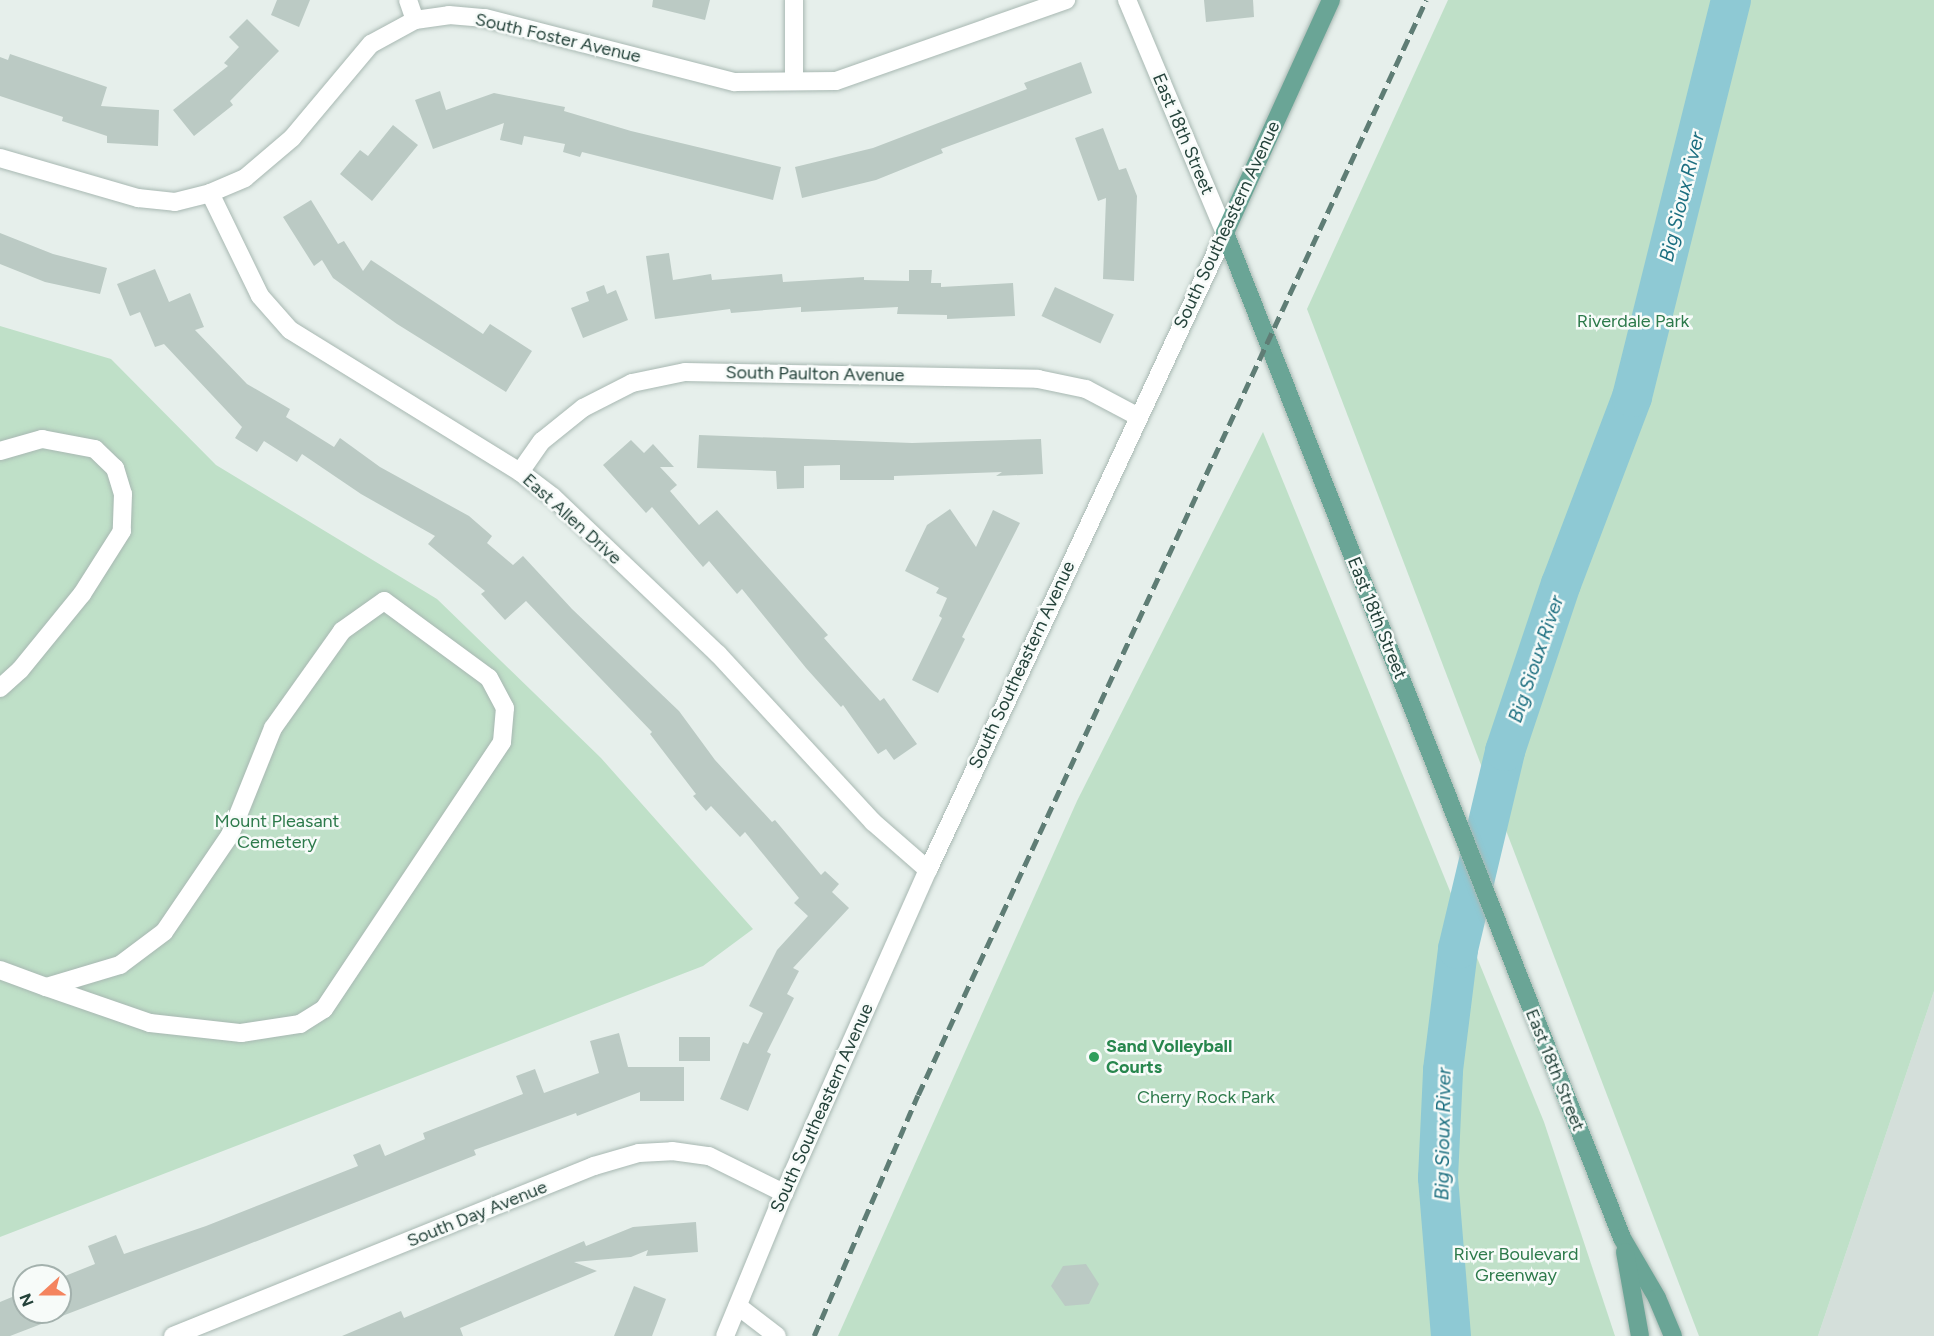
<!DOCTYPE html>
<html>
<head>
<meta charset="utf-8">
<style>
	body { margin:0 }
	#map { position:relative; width:1934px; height:1336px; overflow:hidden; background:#e6efeb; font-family:Figtree,sans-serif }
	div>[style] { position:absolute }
	.built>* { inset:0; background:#d4dfda }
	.green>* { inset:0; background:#bfe0c8 }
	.river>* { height:40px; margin:-20px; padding:0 20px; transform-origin:20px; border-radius:20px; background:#8ec9d4 }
	.building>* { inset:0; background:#bbcac4; transform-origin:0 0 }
	.roads { filter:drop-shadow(0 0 2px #a8b8b2) drop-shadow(0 0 2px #a8b8b2) }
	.minor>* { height:18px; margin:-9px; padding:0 9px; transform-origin:9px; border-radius:9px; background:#fff }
	.major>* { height:18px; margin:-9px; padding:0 9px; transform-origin:9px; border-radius:9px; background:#6aa596 }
	.rail>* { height:4.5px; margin-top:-2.25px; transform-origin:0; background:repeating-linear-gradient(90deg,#5f7d75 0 12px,transparent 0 18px) }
	.dots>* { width:16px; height:16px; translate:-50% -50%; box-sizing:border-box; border:3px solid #f7fbf9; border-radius:50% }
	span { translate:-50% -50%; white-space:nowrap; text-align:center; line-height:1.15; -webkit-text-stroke:5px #f7fbf9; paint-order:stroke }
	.street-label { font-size:18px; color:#24423a }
	.park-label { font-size:18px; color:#2d7a4b }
	.leisure-label { font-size:18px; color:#27864d; font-weight:700 }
	.left { translate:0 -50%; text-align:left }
	.water-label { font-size:20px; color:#1c6f80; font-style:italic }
	.north { position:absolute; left:12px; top:1264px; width:60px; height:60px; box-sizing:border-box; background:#f7fbf9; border:2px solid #a3b1ad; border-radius:50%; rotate:249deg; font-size:16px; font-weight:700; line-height:24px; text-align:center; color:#24423a }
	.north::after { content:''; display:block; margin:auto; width:21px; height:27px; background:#f4845f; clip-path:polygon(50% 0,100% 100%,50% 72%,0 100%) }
</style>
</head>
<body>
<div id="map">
	<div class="built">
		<i style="clip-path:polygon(1934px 991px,1934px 1336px,1818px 1336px)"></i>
	</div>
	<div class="green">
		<i style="clip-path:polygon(1448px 0,1934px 0,1934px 991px,1818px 1336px,1699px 1336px,1307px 309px)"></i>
		<i style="clip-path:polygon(0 326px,111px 359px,216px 465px,437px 599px,601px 758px,753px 929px,703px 966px,0 1237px)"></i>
		<i style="clip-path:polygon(1263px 432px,1544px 1122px,1615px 1336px,838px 1336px,1077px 801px)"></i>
	</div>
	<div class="river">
		<i style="left:1451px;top:1336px;width:159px;rotate:-94.7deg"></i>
		<i style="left:1438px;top:1178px;width:108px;rotate:-87.3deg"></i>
		<i style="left:1443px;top:1070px;width:122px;rotate:-82.9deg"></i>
		<i style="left:1458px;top:949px;width:204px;rotate:-76.6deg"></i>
		<i style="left:1505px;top:751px;width:176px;rotate:-71.5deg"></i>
		<i style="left:1561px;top:584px;width:200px;rotate:-69.2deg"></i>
		<i style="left:1632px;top:397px;width:409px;rotate:-76deg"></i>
	</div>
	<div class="building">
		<i style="clip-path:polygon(277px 0,310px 0,299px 27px,271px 15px)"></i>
		<i style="clip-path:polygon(653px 0,710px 0,705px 20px,652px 7px)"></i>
		<i style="clip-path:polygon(1204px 0,1253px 0,1254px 17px,1206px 22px)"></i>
		<i style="clip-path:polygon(247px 19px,279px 51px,230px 101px,233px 105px,194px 136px,173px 110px,228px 66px,224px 63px,239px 47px,229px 37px)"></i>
		<i style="clip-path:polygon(10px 54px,107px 87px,101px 106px,159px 110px,158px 146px,107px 143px,107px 136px,62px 121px,63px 117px,0 96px,0 57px,8px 60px)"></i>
		<i style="clip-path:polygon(1081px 62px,1092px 93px,941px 149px,943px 153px,876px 180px,802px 198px,795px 167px,873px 148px,1027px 89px,1024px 83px)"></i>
		<i style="clip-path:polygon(440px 91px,446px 110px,494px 93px,565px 107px,564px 111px,631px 131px,781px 167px,773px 200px,582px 152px,580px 157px,563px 152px,565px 144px,524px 136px,522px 145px,500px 140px,504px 123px,433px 149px,415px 100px)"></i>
		<i style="clip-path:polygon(393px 125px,418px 145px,372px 201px,340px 174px,360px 150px,368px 156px)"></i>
		<i style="clip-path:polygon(1103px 128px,1119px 170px,1126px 168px,1137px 196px,1134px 281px,1103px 279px,1106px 198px,1098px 201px,1075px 138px)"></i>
		<i style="clip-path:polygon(311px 200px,338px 244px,344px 241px,363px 271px,371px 260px,483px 334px,490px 324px,532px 351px,506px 392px,397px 324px,333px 278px,322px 260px,314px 266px,283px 217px)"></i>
		<i style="clip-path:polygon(0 233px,53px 254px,107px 268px,100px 294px,45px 282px,0 264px)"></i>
		<i style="clip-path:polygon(669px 253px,673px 280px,711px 274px,712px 280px,782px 274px,783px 282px,864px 277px,864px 280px,909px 281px,909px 270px,932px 270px,931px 283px,941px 283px,941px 287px,1013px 283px,1015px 316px,947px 319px,947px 315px,897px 314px,898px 307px,801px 312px,801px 307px,731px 313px,730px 309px,655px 319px,646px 256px)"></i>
		<i style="clip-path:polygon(155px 269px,169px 302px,190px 293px,204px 327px,195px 330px,247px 384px,290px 409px,286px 417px,334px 447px,340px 438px,380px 467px,469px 516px,492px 536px,487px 543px,513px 565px,523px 556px,572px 609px,679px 711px,715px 760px,772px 822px,775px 820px,821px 875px,825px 871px,839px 884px,832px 892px,849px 908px,793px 968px,799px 971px,787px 994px,794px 998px,767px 1052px,771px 1054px,748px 1111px,720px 1099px,743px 1042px,748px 1044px,763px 1013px,749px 1006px,777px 950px,808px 916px,794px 903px,799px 898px,745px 832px,740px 837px,711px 806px,706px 811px,693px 796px,696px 794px,650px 734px,652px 732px,526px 601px,505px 620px,481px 594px,485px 591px,428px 544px,435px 536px,361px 494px,302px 454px,297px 462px,264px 441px,257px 452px,235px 438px,242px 427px,164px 344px,155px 347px,140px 312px,130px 316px,117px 284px)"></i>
		<i style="clip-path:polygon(604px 285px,607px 294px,616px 290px,628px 320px,583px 338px,571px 308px,589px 301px,586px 292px)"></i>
		<i style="left:1055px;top:287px;width:65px;height:32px;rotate:25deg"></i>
		<i style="clip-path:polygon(699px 435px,912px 443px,1041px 439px,1043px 474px,996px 476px,1002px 472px,894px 476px,894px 480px,840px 480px,840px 465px,804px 466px,804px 488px,777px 489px,776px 471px,697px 468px)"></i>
		<i style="clip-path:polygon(631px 440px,644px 453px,653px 444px,674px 467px,660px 467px,677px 485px,670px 491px,699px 525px,717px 510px,828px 635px,824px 638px,880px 701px,884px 698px,917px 744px,894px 760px,886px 749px,878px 754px,843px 705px,841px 707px,806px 668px,742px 589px,737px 594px,709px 561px,703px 567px,652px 507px,646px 513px,603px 465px)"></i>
		<i style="clip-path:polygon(950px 509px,976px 547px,993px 510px,1020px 523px,962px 637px,965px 639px,938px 693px,912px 680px,942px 618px,939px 616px,947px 598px,936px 593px,939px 588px,905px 571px,927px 525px)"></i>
		<i style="clip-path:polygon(619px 1033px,628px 1067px,684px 1067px,684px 1101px,640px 1101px,640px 1092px,577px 1116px,576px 1113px,474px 1150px,476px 1155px,234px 1250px,10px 1336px,0 1336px,0 1302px,24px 1292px,24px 1312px,60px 1312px,60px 1278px,95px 1264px,88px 1246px,116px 1235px,124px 1254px,206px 1226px,358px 1166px,353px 1155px,380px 1144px,385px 1156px,425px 1139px,423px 1133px,523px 1094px,516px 1076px,535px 1069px,544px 1093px,599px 1073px,590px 1041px)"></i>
		<i style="left:679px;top:1037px;width:31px;height:24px"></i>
		<i style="clip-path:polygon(696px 1222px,698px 1252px,646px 1256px,648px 1250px,631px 1257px,574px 1262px,597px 1271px,460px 1328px,463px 1336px,342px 1336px,401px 1311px,404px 1318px,584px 1241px,586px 1246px,633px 1227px)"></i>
		<i style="clip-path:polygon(1086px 1264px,1099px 1284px,1089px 1304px,1065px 1306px,1051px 1286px,1063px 1266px)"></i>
		<i style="clip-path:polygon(634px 1286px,666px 1299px,652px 1336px,614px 1336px)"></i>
	</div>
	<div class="roads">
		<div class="minor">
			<i style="left:408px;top:0;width:21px;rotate:71deg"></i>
			<i style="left:794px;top:81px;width:81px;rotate:-90deg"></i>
			<i style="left:0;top:158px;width:144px;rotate:16.2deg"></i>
			<i style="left:138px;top:198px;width:37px;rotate:6deg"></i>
			<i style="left:175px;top:202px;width:36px;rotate:-14deg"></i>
			<i style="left:210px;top:193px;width:38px;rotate:-23deg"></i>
			<i style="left:245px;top:178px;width:62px;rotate:-40.4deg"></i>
			<i style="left:292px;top:138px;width:123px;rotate:-50deg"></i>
			<i style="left:371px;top:44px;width:50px;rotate:-28.6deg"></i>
			<i style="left:415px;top:20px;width:34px;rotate:-8deg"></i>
			<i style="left:449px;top:15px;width:36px;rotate:5deg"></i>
			<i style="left:485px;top:18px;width:258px;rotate:14.4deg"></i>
			<i style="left:735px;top:82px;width:101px;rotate:-0.6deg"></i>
			<i style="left:836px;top:81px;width:244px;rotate:-19.4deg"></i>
			<i style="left:210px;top:193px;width:114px;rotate:64.1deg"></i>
			<i style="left:260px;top:296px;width:45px;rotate:48.6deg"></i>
			<i style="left:290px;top:330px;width:270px;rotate:31.7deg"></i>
			<i style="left:520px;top:472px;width:41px;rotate:37.1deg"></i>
			<i style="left:553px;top:497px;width:228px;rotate:43.6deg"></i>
			<i style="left:718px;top:654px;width:229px;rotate:47.3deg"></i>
			<i style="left:873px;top:822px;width:73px;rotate:41.1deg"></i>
			<i style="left:0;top:451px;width:44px;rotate:-15.9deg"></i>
			<i style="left:42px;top:439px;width:54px;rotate:10.7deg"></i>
			<i style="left:95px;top:449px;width:28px;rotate:44deg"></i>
			<i style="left:115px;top:468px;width:27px;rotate:73deg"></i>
			<i style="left:123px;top:494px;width:37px;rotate:92deg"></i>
			<i style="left:122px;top:531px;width:75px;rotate:122.4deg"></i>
			<i style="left:82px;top:594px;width:98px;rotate:129.2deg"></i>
			<i style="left:20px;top:670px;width:27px;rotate:138deg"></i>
			<i style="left:520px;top:472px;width:38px;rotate:-55deg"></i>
			<i style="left:542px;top:441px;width:53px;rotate:-38.8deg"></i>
			<i style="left:583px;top:408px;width:55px;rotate:-27deg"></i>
			<i style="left:632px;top:383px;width:54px;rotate:-11.7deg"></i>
			<i style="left:685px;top:372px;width:353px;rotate:1.1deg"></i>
			<i style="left:1038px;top:379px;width:49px;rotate:11.8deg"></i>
			<i style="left:1086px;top:389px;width:58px;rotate:27.9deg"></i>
			<i style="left:0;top:970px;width:49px;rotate:20.3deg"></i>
			<i style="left:46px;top:987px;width:110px;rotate:19.1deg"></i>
			<i style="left:150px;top:1023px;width:92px;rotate:6.3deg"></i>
			<i style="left:241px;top:1033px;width:60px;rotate:-8.7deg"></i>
			<i style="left:300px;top:1024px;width:28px;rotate:-32deg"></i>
			<i style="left:324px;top:1009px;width:321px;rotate:-56.3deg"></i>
			<i style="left:502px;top:742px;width:34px;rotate:-85deg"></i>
			<i style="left:505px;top:708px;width:34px;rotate:-118deg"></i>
			<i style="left:489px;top:678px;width:130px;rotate:-143.7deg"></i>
			<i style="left:384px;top:601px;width:52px;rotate:144.5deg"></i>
			<i style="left:342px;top:631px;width:119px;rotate:125.4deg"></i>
			<i style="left:273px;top:728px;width:115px;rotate:111.9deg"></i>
			<i style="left:230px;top:835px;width:117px;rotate:124.2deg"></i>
			<i style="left:164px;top:932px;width:55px;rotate:143.1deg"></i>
			<i style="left:120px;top:965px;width:77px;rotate:163.4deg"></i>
			<i style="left:738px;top:1306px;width:49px;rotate:37.6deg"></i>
			<i style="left:173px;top:1336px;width:454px;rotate:-22deg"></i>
			<i style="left:594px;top:1166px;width:47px;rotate:-16.1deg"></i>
			<i style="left:639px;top:1153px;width:33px;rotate:-3deg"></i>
			<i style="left:672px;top:1151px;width:37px;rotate:8deg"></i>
			<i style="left:709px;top:1156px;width:84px;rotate:26.3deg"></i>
			<i style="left:725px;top:1336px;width:155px;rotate:-67.6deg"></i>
			<i style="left:784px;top:1193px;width:354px;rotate:-66deg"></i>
			<i style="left:928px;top:870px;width:703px;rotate:-65deg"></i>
			<i style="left:1225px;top:233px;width:253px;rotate:-112.8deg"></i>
		</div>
		<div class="major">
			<i style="left:1331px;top:0;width:256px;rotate:114.5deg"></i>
			<i style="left:1225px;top:233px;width:1081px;rotate:68.44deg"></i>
			<i style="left:1622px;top:1238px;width:69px;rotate:59.7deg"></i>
			<i style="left:1657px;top:1298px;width:41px;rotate:67.2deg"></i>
			<i style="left:1625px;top:1252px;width:85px;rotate:79.9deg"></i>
		</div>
	</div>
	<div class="rail">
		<i style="left:814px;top:1336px;width:262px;rotate:-66.7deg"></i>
		<i style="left:918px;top:1095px;width:1207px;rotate:-65.11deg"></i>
	</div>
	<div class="dots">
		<i style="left:1094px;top:1057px;background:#2e9e5b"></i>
	</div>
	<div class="street-label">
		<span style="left:558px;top:38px;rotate:13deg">South Foster Avenue</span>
		<span style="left:1183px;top:134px;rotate:67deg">East 18th Street</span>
		<span style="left:1227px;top:225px;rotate:-65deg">South Southeastern Avenue</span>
		<span style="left:815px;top:374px;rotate:1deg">South Paulton Avenue</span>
		<span style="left:572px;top:519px;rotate:42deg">East Allen Drive</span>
		<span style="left:1377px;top:618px;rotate:68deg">East 18th Street</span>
		<span style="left:1022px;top:665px;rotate:-65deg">South Southeastern Avenue</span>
		<span style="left:1555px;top:1070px;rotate:68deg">East 18th Street</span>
		<span style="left:822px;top:1108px;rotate:-66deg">South Southeastern Avenue</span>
		<span style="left:477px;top:1214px;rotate:-22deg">South Day Avenue</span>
	</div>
	<div class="park-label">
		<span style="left:1633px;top:321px">Riverdale Park</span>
		<span style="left:277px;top:832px">Mount Pleasant<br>Cemetery</span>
		<span style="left:1206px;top:1097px">Cherry Rock Park</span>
		<span style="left:1516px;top:1265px">River Boulevard<br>Greenway</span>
	</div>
	<div class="leisure-label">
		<span class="left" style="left:1106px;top:1057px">Sand Volleyball<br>Courts</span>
	</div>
	<div class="water-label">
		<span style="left:1682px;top:197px;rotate:-76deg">Big Sioux River</span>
		<span style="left:1536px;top:659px;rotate:-71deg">Big Sioux River</span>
		<span style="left:1443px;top:1134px;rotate:-89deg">Big Sioux River</span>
	</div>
	<div class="north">N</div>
</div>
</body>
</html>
